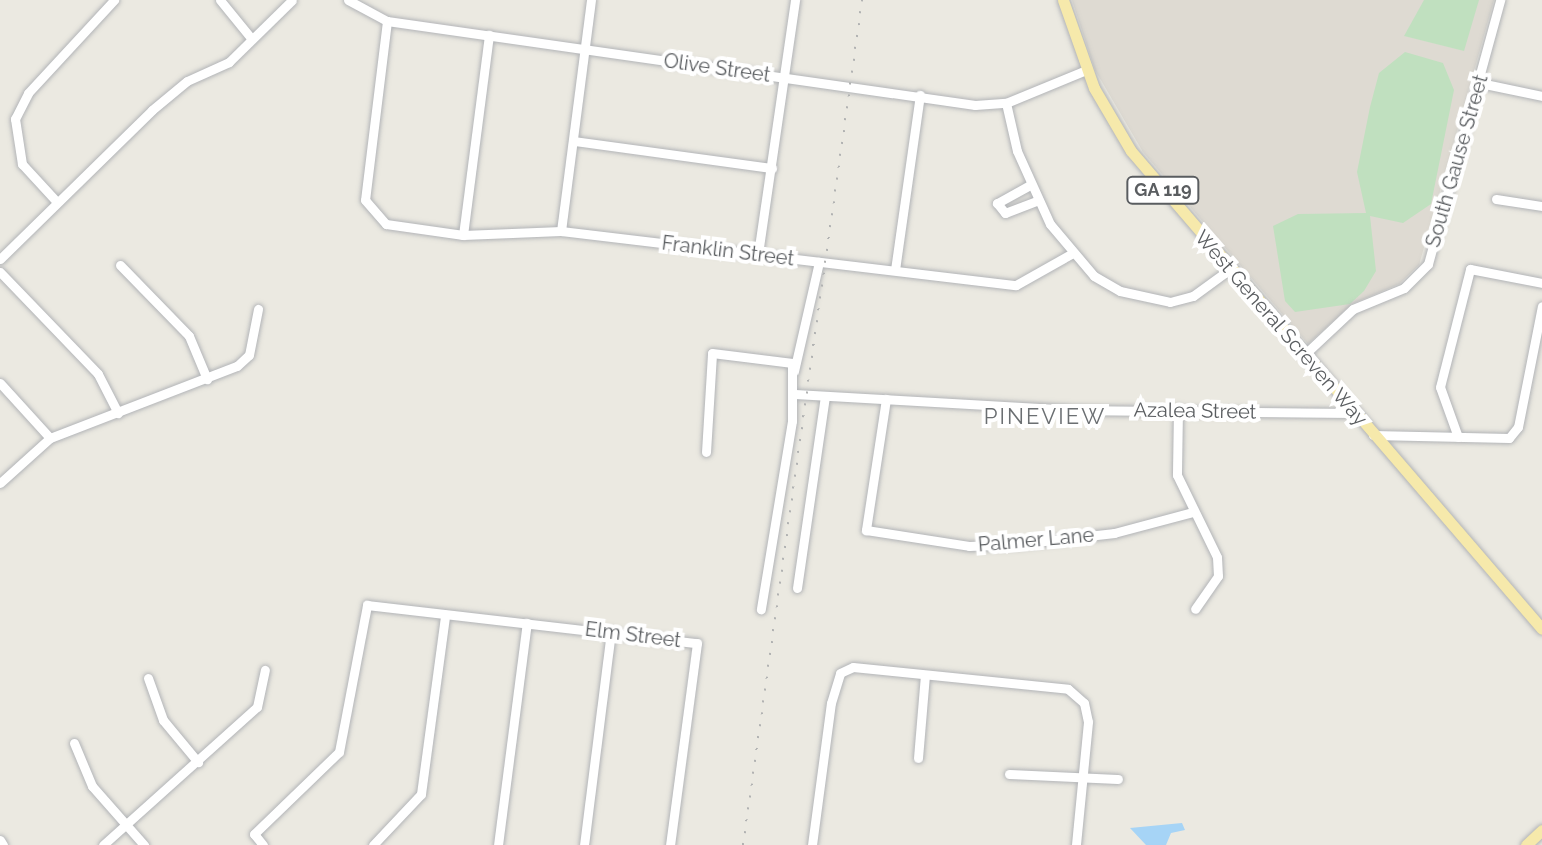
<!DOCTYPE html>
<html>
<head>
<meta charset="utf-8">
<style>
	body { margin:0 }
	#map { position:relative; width:1542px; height:845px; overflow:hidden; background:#ebe9e1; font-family:Raleway,sans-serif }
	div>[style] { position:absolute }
	.education>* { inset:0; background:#dedad2 }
	.green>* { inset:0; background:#c0e0bf }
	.water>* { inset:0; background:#a6d4f6 }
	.roads { filter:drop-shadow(0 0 2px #b2b4b7) drop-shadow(0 0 2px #b2b4b7) }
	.minor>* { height:9px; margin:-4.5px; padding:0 4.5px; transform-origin:4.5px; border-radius:4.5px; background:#fff }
	.major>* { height:11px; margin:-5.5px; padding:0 5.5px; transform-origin:5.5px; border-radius:5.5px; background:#f6e9ab }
	.rail>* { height:2px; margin-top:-1px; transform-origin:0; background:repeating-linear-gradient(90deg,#b1b2b2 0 2px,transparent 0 12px) }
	span { translate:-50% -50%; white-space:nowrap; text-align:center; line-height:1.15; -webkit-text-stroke:8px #fff; paint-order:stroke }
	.shield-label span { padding:2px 6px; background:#fff; border:2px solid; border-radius:6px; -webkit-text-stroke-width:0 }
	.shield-label { font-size:18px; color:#5a5d60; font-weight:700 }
	.street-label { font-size:20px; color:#5a5d60 }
	.neighbourhood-label { font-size:22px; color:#6b6f72; letter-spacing:2px }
</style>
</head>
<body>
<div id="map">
	<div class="education">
		<i style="clip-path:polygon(1072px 0,1494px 0,1419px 265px,1399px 284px,1352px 304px,1308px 344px,1143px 152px,1095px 70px)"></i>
	</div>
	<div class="green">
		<i style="clip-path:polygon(1424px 0,1479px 0,1464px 51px,1404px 36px)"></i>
		<i style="clip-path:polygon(1405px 52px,1443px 63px,1454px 90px,1431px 204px,1403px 223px,1370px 216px,1376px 271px,1364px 291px,1350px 304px,1295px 312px,1285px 301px,1273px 226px,1298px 214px,1366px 213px,1357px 172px,1370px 107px,1379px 73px)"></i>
	</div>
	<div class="water">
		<i style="clip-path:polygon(1182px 823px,1185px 830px,1171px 833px,1166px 845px,1146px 845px,1130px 828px)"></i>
	</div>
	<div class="roads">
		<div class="minor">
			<i style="left:220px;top:0;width:49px;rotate:50.8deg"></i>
			<i style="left:348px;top:0;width:44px;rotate:28.3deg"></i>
			<i style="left:387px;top:21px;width:594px;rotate:8.13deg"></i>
			<i style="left:975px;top:105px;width:31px;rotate:-4deg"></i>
			<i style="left:1006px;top:103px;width:87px;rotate:-22.4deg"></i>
			<i style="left:387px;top:21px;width:180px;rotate:97deg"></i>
			<i style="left:365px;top:200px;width:32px;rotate:49deg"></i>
			<i style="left:386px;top:224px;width:78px;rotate:8.1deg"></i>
			<i style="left:463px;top:235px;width:98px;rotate:-2.3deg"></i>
			<i style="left:561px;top:231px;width:458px;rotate:6.8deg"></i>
			<i style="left:1016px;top:285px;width:63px;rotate:-29.4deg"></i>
			<i style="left:1480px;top:83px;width:63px;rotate:11.8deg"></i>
			<i style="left:1006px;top:103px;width:49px;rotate:77.1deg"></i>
			<i style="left:1017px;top:151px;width:80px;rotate:65.7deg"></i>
			<i style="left:1050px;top:224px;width:68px;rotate:49.8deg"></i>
			<i style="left:1094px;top:276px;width:30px;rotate:30deg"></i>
			<i style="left:1120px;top:291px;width:51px;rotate:12.4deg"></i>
			<i style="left:1170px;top:302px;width:24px;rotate:-15deg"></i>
			<i style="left:1193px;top:296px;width:46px;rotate:-36.1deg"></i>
			<i style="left:574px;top:141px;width:200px;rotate:7.8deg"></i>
			<i style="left:1030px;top:185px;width:38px;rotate:151deg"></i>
			<i style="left:997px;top:203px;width:13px;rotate:51deg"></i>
			<i style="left:1005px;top:213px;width:36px;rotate:-21deg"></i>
			<i style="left:1496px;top:199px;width:47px;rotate:8.7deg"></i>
			<i style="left:57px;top:202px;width:52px;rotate:-132.6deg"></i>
			<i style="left:22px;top:164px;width:46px;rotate:-98.8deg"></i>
			<i style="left:15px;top:119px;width:29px;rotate:-63deg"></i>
			<i style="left:28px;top:93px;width:127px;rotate:-47.2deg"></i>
			<i style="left:561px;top:231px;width:233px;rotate:-82.6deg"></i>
			<i style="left:463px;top:235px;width:202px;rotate:-82.6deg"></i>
			<i style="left:758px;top:254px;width:257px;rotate:-81.7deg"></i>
			<i style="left:0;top:259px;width:213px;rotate:-44.4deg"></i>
			<i style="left:152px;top:110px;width:45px;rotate:-39.6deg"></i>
			<i style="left:187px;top:81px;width:46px;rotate:-24.3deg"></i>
			<i style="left:229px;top:62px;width:88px;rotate:-44.5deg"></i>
			<i style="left:120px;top:265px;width:99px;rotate:45.8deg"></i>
			<i style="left:189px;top:336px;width:47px;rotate:67.3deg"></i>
			<i style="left:895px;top:270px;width:177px;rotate:-81.9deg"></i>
			<i style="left:0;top:272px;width:141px;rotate:46.1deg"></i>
			<i style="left:98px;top:374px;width:44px;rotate:62.9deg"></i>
			<i style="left:1304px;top:355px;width:67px;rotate:-43.2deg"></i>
			<i style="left:1353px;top:309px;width:55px;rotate:-22.4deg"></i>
			<i style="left:1404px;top:288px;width:34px;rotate:-45deg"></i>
			<i style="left:1428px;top:264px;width:274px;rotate:-74.7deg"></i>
			<i style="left:794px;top:371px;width:112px;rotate:-77.1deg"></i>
			<i style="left:0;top:383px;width:74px;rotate:47.7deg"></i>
			<i style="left:795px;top:394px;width:275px;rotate:3.3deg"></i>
			<i style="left:1070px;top:410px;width:285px;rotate:0.6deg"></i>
			<i style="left:886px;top:399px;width:133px;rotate:98.7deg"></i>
			<i style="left:866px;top:530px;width:104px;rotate:8.8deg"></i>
			<i style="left:969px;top:546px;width:49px;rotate:-2.3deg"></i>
			<i style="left:1018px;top:544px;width:97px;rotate:-6.5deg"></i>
			<i style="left:1114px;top:533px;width:82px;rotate:-14.9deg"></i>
			<i style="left:1178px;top:409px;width:66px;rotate:90.9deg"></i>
			<i style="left:1177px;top:475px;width:91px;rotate:64deg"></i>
			<i style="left:1217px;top:557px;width:19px;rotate:87deg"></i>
			<i style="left:1218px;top:576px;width:40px;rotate:124.9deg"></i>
			<i style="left:1373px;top:435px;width:136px;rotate:1.3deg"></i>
			<i style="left:1509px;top:438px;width:14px;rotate:-51deg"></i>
			<i style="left:1518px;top:427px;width:123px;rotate:-78.8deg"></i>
			<i style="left:1458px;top:437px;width:53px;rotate:-109.8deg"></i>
			<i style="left:1440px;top:387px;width:122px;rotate:-75.7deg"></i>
			<i style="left:1470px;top:269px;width:73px;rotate:11deg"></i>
			<i style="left:706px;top:452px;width:99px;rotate:-86.5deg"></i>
			<i style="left:712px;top:353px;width:81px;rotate:7.1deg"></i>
			<i style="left:792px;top:363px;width:58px;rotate:90deg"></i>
			<i style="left:792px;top:421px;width:191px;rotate:99.4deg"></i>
			<i style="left:0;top:483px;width:67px;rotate:-42deg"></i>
			<i style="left:50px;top:438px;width:200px;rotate:-21.1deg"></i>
			<i style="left:237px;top:366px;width:16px;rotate:-43deg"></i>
			<i style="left:249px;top:355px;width:47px;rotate:-78.9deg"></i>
			<i style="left:797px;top:588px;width:193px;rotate:-81.7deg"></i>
			<i style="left:148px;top:678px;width:45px;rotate:70.3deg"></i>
			<i style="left:163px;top:720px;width:55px;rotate:50.2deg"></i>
			<i style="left:74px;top:743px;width:47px;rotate:67.3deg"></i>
			<i style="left:92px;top:786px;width:79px;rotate:48.6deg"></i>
			<i style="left:918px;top:758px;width:83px;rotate:-85.2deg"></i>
			<i style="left:1009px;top:774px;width:109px;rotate:2.6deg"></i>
			<i style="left:0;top:840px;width:6px;rotate:59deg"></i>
			<i style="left:103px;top:845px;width:207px;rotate:-41.9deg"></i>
			<i style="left:257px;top:707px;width:38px;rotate:-78deg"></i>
			<i style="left:263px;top:845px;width:14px;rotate:-129deg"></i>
			<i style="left:254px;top:834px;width:118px;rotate:-44deg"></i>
			<i style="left:339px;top:752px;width:150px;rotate:-79.2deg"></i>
			<i style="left:367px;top:605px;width:332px;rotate:6.6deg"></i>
			<i style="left:697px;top:643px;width:204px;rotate:97.6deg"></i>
			<i style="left:373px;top:845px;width:70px;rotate:-46.7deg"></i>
			<i style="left:421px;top:794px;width:180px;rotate:-82.3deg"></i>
			<i style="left:498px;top:845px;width:224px;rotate:-82.6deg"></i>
			<i style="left:584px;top:845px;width:215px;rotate:-82.8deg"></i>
			<i style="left:812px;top:845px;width:143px;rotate:-82.4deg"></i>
			<i style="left:831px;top:703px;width:31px;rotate:-73deg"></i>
			<i style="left:840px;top:673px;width:14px;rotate:-25deg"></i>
			<i style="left:853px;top:667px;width:216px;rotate:5.8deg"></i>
			<i style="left:1068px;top:689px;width:21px;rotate:41deg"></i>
			<i style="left:1084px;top:703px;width:19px;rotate:78deg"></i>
			<i style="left:1088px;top:722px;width:124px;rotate:95.6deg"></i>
		</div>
		<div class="major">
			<i style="left:1063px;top:0;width:93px;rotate:70.6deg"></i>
			<i style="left:1094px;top:88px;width:73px;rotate:59.6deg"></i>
			<i style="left:1131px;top:151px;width:630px;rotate:49.31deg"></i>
			<i style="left:1526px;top:845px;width:22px;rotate:-43deg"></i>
		</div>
	</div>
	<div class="rail">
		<i style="left:743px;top:845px;width:853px;rotate:-81.98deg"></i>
	</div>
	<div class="shield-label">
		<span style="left:1163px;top:190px">GA 119</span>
	</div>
	<div class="street-label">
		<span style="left:717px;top:68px;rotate:8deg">Olive Street</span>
		<span style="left:1457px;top:161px;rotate:-74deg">South Gause Street</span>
		<span style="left:728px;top:251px;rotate:7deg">Franklin Street</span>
		<span style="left:1281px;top:328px;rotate:49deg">West General Screven Way</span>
		<span style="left:1195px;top:411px;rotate:1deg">Azalea Street</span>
		<span style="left:1036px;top:540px;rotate:-5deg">Palmer Lane</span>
		<span style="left:633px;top:635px;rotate:7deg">Elm Street</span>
	</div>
	<div class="neighbourhood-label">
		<span style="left:1045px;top:417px">PINEVIEW</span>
	</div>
</div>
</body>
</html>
